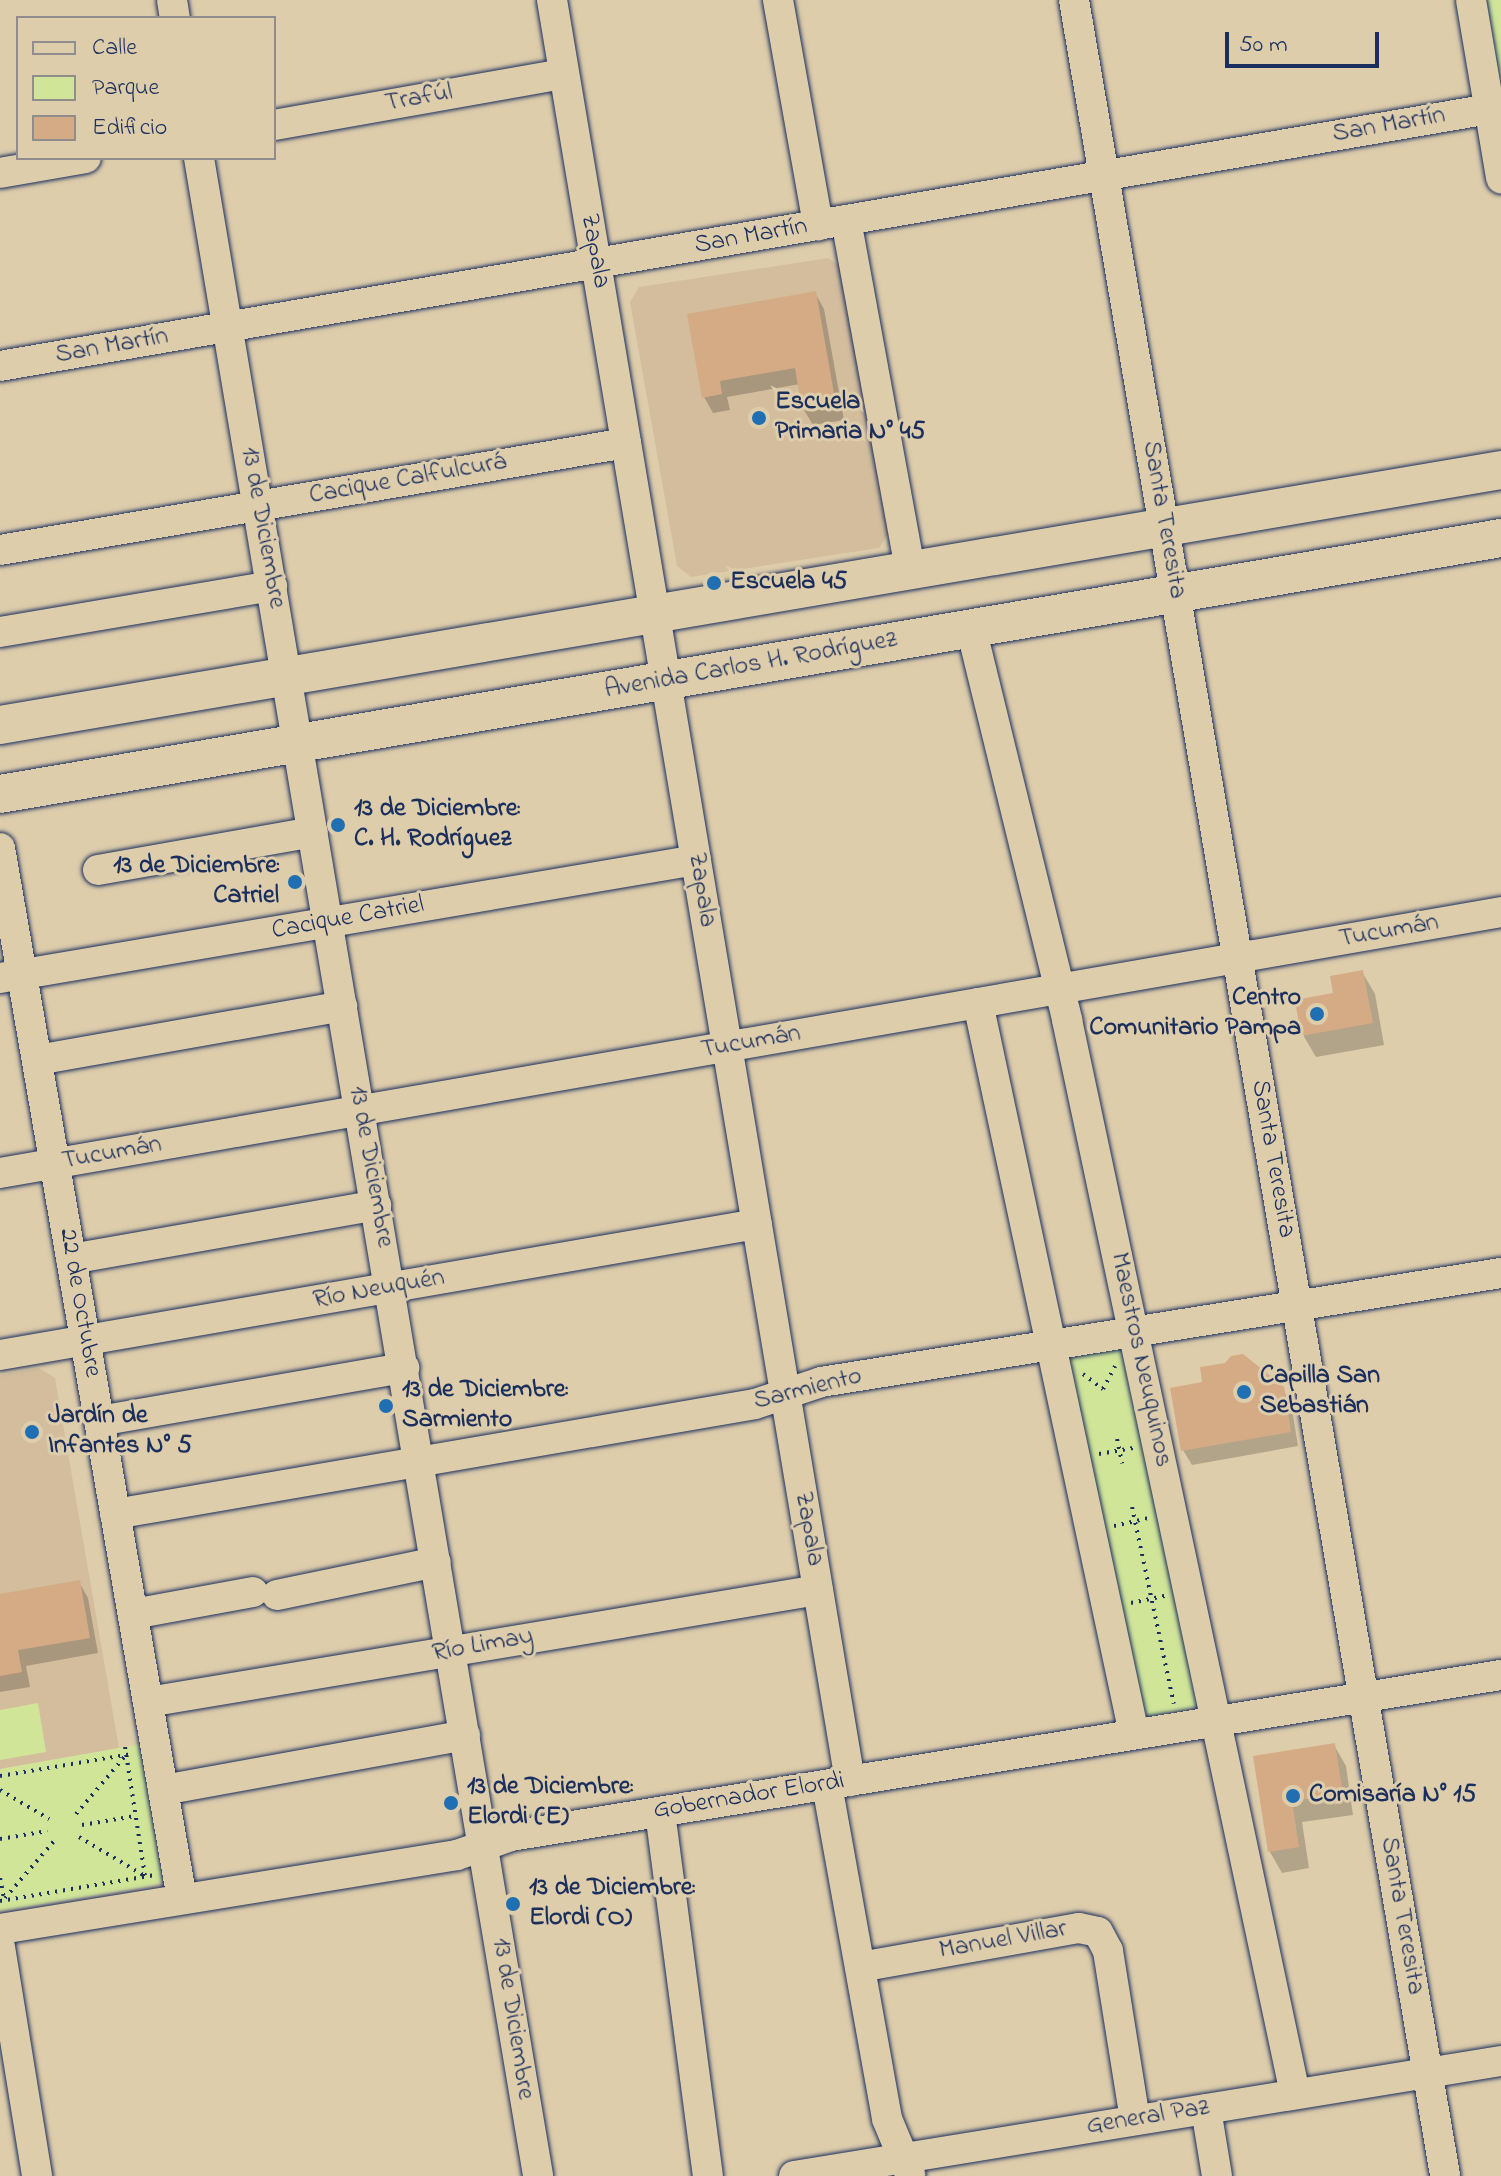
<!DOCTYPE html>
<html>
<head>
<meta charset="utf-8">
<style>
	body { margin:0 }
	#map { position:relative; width:1501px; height:2176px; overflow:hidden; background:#decdab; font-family:"Indie Flower",sans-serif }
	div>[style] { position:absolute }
	.built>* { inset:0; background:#d3bd9d }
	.green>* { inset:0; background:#d1e599 }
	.shadow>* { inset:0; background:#0003 }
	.building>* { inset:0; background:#d5ab86 }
	.path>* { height:4px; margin-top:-2px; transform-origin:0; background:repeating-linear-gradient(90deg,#1b2f5e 0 2px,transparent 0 8px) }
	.roads { filter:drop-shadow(0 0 2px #1b2f5e) drop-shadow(0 0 2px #1b2f5e) }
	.minor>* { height:30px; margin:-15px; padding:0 15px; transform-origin:15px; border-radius:15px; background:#decdab }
	.major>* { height:38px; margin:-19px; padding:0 19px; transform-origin:19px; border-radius:19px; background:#decdab }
	.dots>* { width:22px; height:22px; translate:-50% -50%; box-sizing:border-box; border:4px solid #decdab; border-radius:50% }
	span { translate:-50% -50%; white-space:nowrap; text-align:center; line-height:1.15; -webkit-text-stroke:6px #decdab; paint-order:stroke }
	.street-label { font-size:26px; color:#1b2f5e }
	.poi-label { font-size:26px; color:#1b2f5e; font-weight:700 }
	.left { translate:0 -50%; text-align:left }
	.right { translate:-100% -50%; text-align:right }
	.legend { position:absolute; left:16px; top:16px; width:260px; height:144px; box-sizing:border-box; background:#decdab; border:2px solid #908e8c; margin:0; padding:10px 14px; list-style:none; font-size:24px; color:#1b2f5e }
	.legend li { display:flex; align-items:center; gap:16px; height:40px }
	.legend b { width:40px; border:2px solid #908e8c }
	.scale { position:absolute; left:1225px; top:32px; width:154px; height:36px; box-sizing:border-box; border:4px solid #1b2f5e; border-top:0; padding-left:10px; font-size:24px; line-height:28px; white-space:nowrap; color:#1b2f5e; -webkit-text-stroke:6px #decdab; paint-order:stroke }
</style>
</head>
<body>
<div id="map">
	<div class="built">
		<i style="clip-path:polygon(828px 258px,842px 267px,888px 534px,879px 548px,691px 577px,677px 566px,630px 302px,639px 287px)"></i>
		<i style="clip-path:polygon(39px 1368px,55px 1378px,119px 1748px,0 1769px,0 1375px)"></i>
	</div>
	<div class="green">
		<i style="clip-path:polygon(1487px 0,1501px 0,1501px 93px,1491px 59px,1495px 46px)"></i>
		<i style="clip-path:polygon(1118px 1349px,1124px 1349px,1199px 1702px,1191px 1709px,1153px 1716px,1142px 1713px,1068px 1357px)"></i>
		<i style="clip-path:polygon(38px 1703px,46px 1752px,0 1760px,0 1710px)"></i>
		<i style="clip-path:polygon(142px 1744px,163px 1880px,155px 1885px,0 1911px,0 1769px)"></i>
	</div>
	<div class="shadow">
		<i style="clip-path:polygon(815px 293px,824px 309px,844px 420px,813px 425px,804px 410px,800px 384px,727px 397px,730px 410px,713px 413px,704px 397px,689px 316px)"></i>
		<i style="clip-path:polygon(1362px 972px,1375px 994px,1384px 1045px,1316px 1057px,1303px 1035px,1336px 994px)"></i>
		<i style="clip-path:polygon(1226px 1364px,1282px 1388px,1291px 1403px,1298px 1446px,1192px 1465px,1183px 1450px,1204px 1384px)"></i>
		<i style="clip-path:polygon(79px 1582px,88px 1598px,98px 1653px,26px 1666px,30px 1687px,0 1692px,0 1596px)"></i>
		<i style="clip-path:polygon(1334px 1745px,1346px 1766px,1353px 1815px,1302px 1822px,1309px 1868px,1282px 1873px,1270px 1852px,1255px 1757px)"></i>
	</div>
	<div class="building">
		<i style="clip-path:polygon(816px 291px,836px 405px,802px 411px,795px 368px,720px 381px,722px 394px,702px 398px,687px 314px)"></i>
		<i style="clip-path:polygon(1363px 970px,1373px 1023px,1301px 1036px,1295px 1000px,1333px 993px,1330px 976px)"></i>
		<i style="clip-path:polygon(1243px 1354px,1284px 1387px,1291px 1432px,1181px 1451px,1170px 1388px,1202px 1382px,1200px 1367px,1225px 1363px,1231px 1356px)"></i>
		<i style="clip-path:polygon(80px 1580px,90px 1638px,18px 1650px,22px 1672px,0 1676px,0 1594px)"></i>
		<i style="clip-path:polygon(1335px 1743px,1343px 1794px,1292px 1801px,1299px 1847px,1268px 1852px,1253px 1756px)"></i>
	</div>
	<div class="path">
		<i style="left:1083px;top:1374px;width:25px;rotate:37deg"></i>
		<i style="left:1103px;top:1389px;width:26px;rotate:-62deg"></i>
		<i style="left:1117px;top:1439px;width:25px;rotate:78deg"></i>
		<i style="left:1099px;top:1454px;width:36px;rotate:-10deg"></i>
		<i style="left:1132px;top:1507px;width:201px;rotate:78deg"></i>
		<i style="left:1114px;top:1526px;width:36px;rotate:-13deg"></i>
		<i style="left:1131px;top:1603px;width:35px;rotate:-12deg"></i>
		<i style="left:125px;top:1747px;width:131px;rotate:81.2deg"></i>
		<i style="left:0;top:1776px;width:134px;rotate:-9.5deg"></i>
		<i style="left:0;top:1790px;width:57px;rotate:30.6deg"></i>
		<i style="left:76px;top:1814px;width:77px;rotate:-49.7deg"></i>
		<i style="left:82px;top:1825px;width:54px;rotate:-9.6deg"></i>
		<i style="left:79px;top:1837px;width:77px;rotate:30.6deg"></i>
		<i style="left:0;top:1839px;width:48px;rotate:-9.7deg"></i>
		<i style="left:0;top:1878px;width:21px;rotate:79deg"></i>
		<i style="left:5px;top:1898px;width:75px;rotate:-49.3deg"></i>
		<i style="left:0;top:1901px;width:157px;rotate:-9.5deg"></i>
	</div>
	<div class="roads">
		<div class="minor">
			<i style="left:172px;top:0;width:18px;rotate:81deg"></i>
			<i style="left:552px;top:0;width:1806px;rotate:80.5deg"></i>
			<i style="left:778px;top:0;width:229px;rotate:79.9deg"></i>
			<i style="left:1074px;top:0;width:2207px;rotate:80.32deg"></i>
			<i style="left:1471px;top:0;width:181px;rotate:80.4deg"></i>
			<i style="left:274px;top:125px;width:294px;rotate:-10deg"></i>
			<i style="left:199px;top:158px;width:2046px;rotate:80.46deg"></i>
			<i style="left:0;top:173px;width:87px;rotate:-9.9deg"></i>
			<i style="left:846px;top:220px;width:356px;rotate:79.6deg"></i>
			<i style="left:0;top:366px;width:1523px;rotate:-9.79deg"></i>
			<i style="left:0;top:550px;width:635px;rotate:-9.7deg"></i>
			<i style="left:971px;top:628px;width:404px;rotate:76.2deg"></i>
			<i style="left:1067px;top:1020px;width:1098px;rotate:78.01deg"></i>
			<i style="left:0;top:632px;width:276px;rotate:-9.6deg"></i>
			<i style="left:0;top:848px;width:1067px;rotate:80.18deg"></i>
			<i style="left:98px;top:870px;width:218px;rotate:-10deg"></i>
			<i style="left:0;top:978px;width:706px;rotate:-9.62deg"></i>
			<i style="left:978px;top:1003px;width:747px;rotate:77.95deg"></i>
			<i style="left:37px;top:1060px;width:310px;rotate:-10deg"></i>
			<i style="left:0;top:1173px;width:1524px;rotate:-9.86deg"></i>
			<i style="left:71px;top:1259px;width:310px;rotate:-10deg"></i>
			<i style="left:0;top:1355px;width:768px;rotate:-9.82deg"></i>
			<i style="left:99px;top:1421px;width:310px;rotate:-9.9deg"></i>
			<i style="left:115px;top:1514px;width:649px;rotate:-9.75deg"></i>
			<i style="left:755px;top:1404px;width:70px;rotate:-18.4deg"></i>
			<i style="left:821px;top:1382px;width:689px;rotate:-9.11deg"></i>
			<i style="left:277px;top:1595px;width:162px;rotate:-11.7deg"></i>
			<i style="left:133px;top:1614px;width:122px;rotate:-10.4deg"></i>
			<i style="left:148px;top:1702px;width:679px;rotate:-9.49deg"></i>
			<i style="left:827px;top:1785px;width:339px;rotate:79.8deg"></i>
			<i style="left:887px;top:2119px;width:60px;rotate:67.3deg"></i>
			<i style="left:163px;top:1790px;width:307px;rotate:-10.3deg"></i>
			<i style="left:660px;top:1812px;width:367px;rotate:82.5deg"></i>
			<i style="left:0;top:1929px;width:463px;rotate:-9.2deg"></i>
			<i style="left:457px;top:1855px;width:57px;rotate:-19.4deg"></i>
			<i style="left:511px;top:1836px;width:1003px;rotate:-9.24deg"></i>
			<i style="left:0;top:1947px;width:232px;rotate:80.8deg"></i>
			<i style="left:860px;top:1967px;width:222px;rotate:-10.1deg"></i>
			<i style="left:1079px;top:1928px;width:19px;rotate:12deg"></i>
			<i style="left:1098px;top:1932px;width:21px;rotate:62deg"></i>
			<i style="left:1108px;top:1951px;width:171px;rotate:80.9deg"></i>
			<i style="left:1206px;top:2109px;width:68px;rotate:80.7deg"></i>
			<i style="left:794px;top:2176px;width:716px;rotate:-9.24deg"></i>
		</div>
		<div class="major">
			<i style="left:0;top:725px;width:1523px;rotate:-9.64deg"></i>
			<i style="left:0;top:794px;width:1523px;rotate:-9.68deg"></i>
		</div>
	</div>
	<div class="dots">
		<i style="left:759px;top:418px;background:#1f6fb2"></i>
		<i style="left:714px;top:583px;background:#1f6fb2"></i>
		<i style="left:338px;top:825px;background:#1f6fb2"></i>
		<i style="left:295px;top:882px;background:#1f6fb2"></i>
		<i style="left:1317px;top:1014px;background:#1f6fb2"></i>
		<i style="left:1244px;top:1392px;background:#1f6fb2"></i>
		<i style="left:386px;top:1406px;background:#1f6fb2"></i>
		<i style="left:32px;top:1432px;background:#1f6fb2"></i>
		<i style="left:1293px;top:1796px;background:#1f6fb2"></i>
		<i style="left:451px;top:1803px;background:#1f6fb2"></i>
		<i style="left:513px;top:1904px;background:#1f6fb2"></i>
	</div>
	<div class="street-label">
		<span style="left:419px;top:99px;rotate:-10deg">Trafúl</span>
		<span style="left:1389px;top:126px;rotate:-10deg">San Martín</span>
		<span style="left:751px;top:237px;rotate:-10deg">San Martín</span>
		<span style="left:594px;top:251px;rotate:80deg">Zapala</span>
		<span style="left:112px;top:347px;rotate:-10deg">San Martín</span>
		<span style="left:408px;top:480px;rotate:-10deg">Cacique Calfulcurá</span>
		<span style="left:1163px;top:520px;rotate:80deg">Santa Teresita</span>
		<span style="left:262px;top:528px;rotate:80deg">13 de Diciembre</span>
		<span style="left:751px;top:666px;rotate:-10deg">Avenida Carlos H. Rodríguez</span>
		<span style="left:701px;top:890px;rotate:81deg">Zapala</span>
		<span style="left:348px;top:919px;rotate:-10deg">Cacique Catriel</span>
		<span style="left:1389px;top:932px;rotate:-10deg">Tucumán</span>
		<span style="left:751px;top:1043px;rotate:-10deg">Tucumán</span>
		<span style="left:112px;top:1154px;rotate:-10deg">Tucumán</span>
		<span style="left:1272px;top:1159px;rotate:80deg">Santa Teresita</span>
		<span style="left:370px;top:1167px;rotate:80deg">13 de Diciembre</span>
		<span style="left:379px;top:1290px;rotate:-10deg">Río Neuquén</span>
		<span style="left:79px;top:1303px;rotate:80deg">22 de Octubre</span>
		<span style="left:1140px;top:1360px;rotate:78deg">Maestros Neuquinos</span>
		<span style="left:808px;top:1390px;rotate:-14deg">Sarmiento</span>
		<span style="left:808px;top:1529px;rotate:80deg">Zapala</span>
		<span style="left:483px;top:1646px;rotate:-10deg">Río Limay</span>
		<span style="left:749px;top:1797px;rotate:-9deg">Gobernador Elordi</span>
		<span style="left:1401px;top:1916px;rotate:80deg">Santa Teresita</span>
		<span style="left:1003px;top:1941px;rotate:-10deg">Manuel Villar</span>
		<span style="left:512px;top:2019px;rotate:81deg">13 de Diciembre</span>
		<span style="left:1148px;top:2118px;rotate:-9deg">General Paz</span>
	</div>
	<div class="poi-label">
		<span class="left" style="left:775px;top:418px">Escuela<br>Primaria N° 45</span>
		<span class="left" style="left:730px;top:583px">Escuela 45</span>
		<span class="left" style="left:354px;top:825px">13 de Diciembre:<br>C. H. Rodríguez</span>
		<span class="right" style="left:279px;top:882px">13 de Diciembre:<br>Catriel</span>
		<span class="right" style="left:1301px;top:1014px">Centro<br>Comunitario Pampa</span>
		<span class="left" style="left:1260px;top:1392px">Capilla San<br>Sebastián</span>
		<span class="left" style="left:402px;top:1406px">13 de Diciembre:<br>Sarmiento</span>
		<span class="left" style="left:48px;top:1432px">Jardín de<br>Infantes N° 5</span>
		<span class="left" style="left:467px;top:1803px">13 de Diciembre:<br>Elordi (E)</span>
		<span class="left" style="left:1309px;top:1796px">Comisaría N° 15</span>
		<span class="left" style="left:529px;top:1904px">13 de Diciembre:<br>Elordi (O)</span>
	</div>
	<ul class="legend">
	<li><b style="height:10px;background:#decdab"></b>Calle</li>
	<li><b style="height:22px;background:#d1e599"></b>Parque</li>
	<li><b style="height:22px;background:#d5ab86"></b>Edificio</li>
	</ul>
	<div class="scale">50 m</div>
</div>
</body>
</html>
